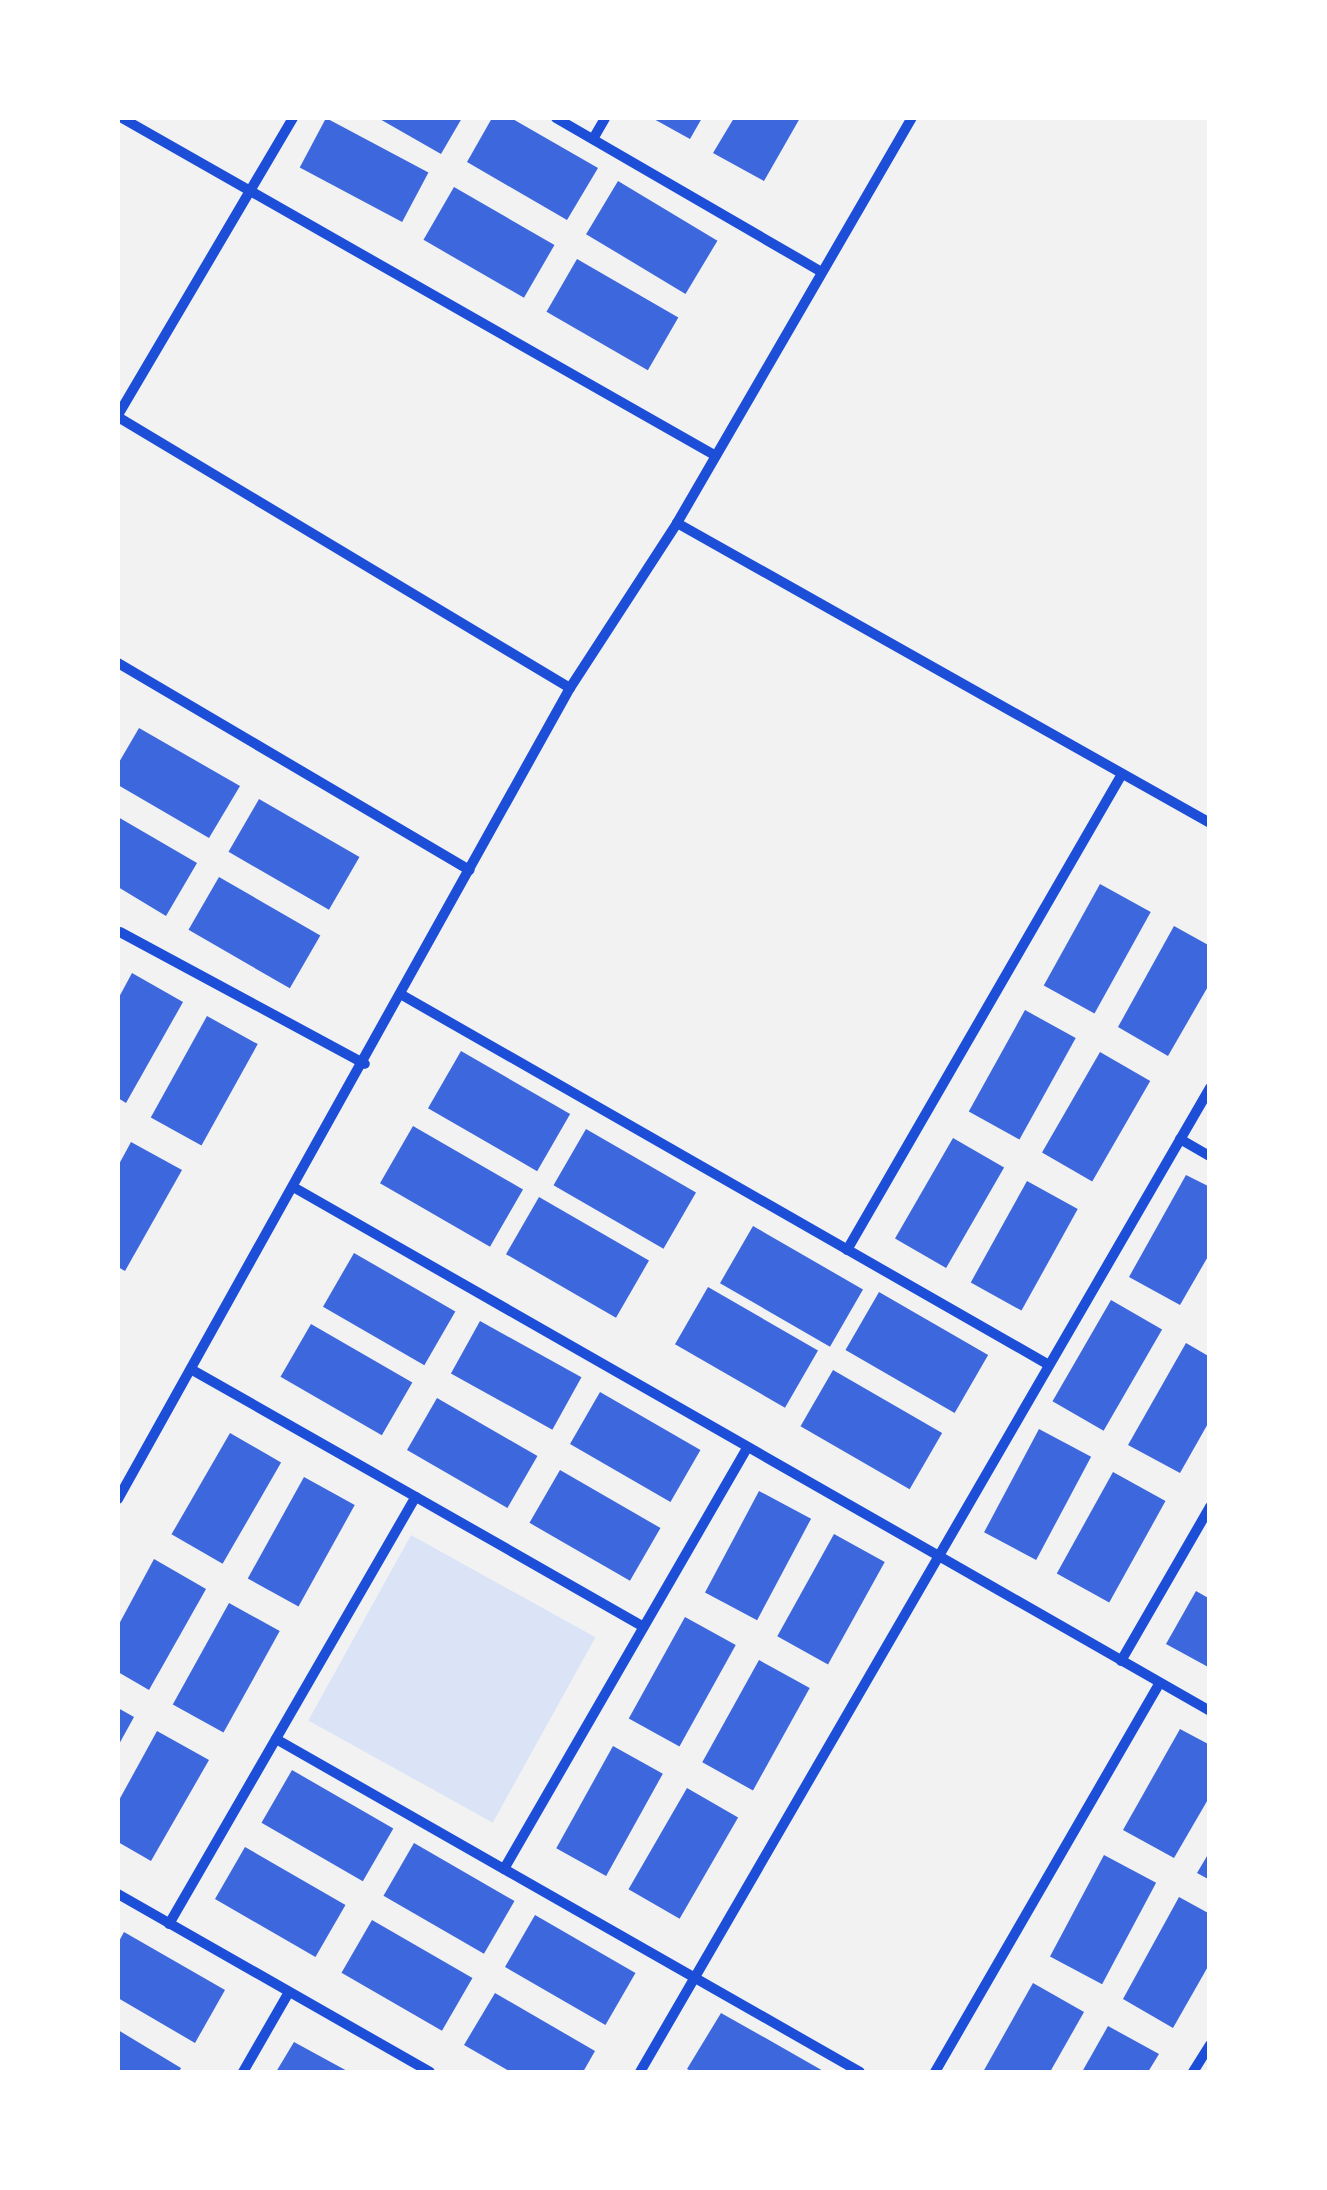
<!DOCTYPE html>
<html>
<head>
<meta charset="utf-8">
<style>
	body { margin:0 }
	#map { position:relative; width:1327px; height:2190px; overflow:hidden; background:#f2f2f2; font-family:"Archivo Narrow",sans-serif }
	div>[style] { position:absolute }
	.green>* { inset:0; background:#dbe4f7; transform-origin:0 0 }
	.building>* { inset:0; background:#3d67dc; transform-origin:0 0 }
	.minor>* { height:10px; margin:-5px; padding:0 5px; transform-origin:5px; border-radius:5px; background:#1d4ed8 }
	span { translate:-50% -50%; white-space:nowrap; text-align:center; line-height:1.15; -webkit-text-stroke:9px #fff; paint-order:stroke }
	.frame { position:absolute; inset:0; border:120px solid #fff; pointer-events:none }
</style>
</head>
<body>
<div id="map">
	<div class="green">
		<i style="left:411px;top:1535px;width:211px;height:212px;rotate:29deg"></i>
	</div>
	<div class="building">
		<i style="left:326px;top:118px;width:116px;height:56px;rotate:28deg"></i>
		<i style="clip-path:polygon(378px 118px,462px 118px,441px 154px)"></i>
		<i style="clip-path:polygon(492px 118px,511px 118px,598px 168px,567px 220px,467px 162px)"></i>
		<i style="clip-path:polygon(652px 118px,702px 118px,690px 139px)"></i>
		<i style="clip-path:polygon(734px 118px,800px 118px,764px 181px,713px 153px)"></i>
		<i style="left:618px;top:181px;width:116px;height:62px;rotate:31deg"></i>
		<i style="left:454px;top:187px;width:116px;height:61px;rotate:30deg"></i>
		<i style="left:577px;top:259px;width:117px;height:61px;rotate:30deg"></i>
		<i style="clip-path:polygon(139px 728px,240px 786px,209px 838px,118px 785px,118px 764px)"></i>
		<i style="left:259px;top:799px;width:116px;height:61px;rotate:30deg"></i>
		<i style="clip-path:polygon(118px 817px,197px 863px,166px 916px,118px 887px)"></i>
		<i style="left:219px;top:877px;width:117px;height:61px;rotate:30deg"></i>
		<i style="left:1100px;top:884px;width:58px;height:116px;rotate:29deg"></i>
		<i style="clip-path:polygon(1174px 926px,1210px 946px,1210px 983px,1168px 1056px,1118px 1027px)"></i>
		<i style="clip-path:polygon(132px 973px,183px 1002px,126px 1103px,118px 1098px,118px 999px)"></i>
		<i style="left:1025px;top:1010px;width:58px;height:116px;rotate:29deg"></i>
		<i style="left:207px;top:1016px;width:58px;height:116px;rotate:29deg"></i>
		<i style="left:461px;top:1051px;width:126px;height:66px;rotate:30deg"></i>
		<i style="left:1100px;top:1052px;width:58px;height:116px;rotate:30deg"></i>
		<i style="left:413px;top:1126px;width:127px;height:66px;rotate:30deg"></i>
		<i style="left:586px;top:1129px;width:127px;height:65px;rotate:30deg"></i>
		<i style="left:953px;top:1138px;width:59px;height:116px;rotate:30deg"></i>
		<i style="clip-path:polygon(131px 1142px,182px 1170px,125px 1271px,118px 1267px,118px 1166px)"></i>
		<i style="clip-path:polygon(1186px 1175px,1210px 1187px,1210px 1253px,1180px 1305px,1129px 1277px)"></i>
		<i style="left:1027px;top:1181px;width:58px;height:116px;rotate:29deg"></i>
		<i style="left:539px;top:1197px;width:127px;height:66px;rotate:30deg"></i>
		<i style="left:753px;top:1226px;width:127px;height:66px;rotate:30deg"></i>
		<i style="left:354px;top:1253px;width:117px;height:62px;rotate:30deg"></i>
		<i style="left:708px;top:1287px;width:127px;height:66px;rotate:30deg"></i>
		<i style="left:879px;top:1292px;width:126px;height:67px;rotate:30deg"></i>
		<i style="left:1111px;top:1300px;width:59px;height:117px;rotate:30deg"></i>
		<i style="left:480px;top:1321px;width:116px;height:60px;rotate:29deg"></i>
		<i style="left:311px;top:1324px;width:117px;height:61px;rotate:30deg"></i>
		<i style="clip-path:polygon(1186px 1343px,1210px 1357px,1210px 1420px,1180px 1473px,1128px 1445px)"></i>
		<i style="left:833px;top:1370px;width:126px;height:65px;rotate:30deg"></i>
		<i style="left:600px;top:1392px;width:116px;height:60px;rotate:30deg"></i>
		<i style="left:437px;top:1398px;width:116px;height:60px;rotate:30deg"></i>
		<i style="left:1039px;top:1429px;width:59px;height:117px;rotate:28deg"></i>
		<i style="left:230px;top:1433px;width:59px;height:117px;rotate:30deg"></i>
		<i style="left:560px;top:1470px;width:116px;height:61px;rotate:30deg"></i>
		<i style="left:1113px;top:1472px;width:60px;height:116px;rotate:29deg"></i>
		<i style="left:304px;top:1477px;width:58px;height:116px;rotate:29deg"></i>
		<i style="left:759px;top:1491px;width:59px;height:115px;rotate:28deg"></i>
		<i style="left:834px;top:1534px;width:58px;height:117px;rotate:29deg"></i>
		<i style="clip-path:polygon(154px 1559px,206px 1589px,149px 1690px,118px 1672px,118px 1626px)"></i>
		<i style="clip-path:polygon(1196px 1591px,1210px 1599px,1210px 1668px,1166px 1644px)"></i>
		<i style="left:229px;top:1603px;width:58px;height:116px;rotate:29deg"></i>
		<i style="left:685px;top:1617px;width:58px;height:116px;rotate:29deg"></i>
		<i style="left:759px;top:1660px;width:58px;height:117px;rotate:29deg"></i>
		<i style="clip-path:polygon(118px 1708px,134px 1717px,118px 1746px)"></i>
		<i style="clip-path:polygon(1180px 1729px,1210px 1745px,1210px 1796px,1174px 1858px,1123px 1830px)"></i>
		<i style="clip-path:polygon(157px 1731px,209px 1760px,151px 1861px,118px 1842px,118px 1802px)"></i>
		<i style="left:613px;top:1746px;width:57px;height:117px;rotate:29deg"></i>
		<i style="left:292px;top:1770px;width:117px;height:61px;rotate:30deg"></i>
		<i style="left:687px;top:1788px;width:59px;height:117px;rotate:30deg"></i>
		<i style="left:414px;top:1843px;width:116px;height:61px;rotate:30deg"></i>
		<i style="left:245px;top:1847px;width:116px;height:60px;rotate:30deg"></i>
		<i style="clip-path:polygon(1210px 1851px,1210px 1880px,1197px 1873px)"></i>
		<i style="left:1104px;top:1855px;width:59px;height:115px;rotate:28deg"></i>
		<i style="clip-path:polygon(1179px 1897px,1210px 1914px,1210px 1963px,1173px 2028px,1123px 1999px)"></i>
		<i style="left:535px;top:1915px;width:116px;height:60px;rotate:30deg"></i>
		<i style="left:372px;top:1920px;width:116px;height:61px;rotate:30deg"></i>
		<i style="clip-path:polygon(124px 1932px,225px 1990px,195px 2043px,118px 1998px,118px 1943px)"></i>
		<i style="clip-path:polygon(1033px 1983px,1084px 2012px,1050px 2072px,983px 2072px)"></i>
		<i style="clip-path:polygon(495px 1993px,595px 2051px,583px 2072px,511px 2072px,464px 2045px)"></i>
		<i style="clip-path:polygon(721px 2013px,776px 2044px,825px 2072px,693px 2072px,687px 2069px)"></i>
		<i style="clip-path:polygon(1108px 2026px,1159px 2054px,1148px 2072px,1082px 2072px)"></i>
		<i style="clip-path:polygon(118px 2030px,181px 2068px,179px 2072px,118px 2072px)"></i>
		<i style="clip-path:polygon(294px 2042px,349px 2072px,276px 2072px)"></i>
	</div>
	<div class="minor">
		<i style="left:122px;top:118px;width:683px;rotate:29.64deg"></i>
		<i style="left:556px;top:118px;width:307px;rotate:30.1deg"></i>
		<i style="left:593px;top:139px;width:24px;rotate:-60deg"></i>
		<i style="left:118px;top:415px;width:345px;rotate:-59.5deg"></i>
		<i style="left:118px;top:417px;width:527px;rotate:30.95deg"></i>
		<i style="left:570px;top:688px;width:197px;rotate:-57deg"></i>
		<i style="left:677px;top:523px;width:468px;rotate:-59.9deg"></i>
		<i style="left:677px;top:523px;width:612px;rotate:29.37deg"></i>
		<i style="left:118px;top:663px;width:408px;rotate:30.5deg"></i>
		<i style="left:120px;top:932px;width:278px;rotate:28.3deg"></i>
		<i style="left:402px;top:995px;width:745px;rotate:29.76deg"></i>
		<i style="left:1180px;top:1139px;width:34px;rotate:30deg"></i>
		<i style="left:295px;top:1188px;width:1054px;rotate:29.75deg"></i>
		<i style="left:847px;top:1250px;width:550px;rotate:-59.98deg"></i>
		<i style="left:416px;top:1497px;width:262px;rotate:29.7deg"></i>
		<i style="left:118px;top:1499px;width:928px;rotate:-60.87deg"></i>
		<i style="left:1121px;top:1661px;width:178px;rotate:-60deg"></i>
		<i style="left:276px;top:1739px;width:672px;rotate:29.69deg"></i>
		<i style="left:504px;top:1869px;width:487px;rotate:-60deg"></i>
		<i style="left:118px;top:1894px;width:359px;rotate:29.7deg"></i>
		<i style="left:169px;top:1924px;width:493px;rotate:-60deg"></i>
		<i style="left:416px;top:1497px;width:259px;rotate:-150.4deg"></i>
		<i style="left:243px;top:2072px;width:92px;rotate:-60.1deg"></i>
		<i style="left:640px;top:2072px;width:1137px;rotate:-59.92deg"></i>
		<i style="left:935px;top:2072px;width:449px;rotate:-60deg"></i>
		<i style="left:1193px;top:2072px;width:32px;rotate:-58deg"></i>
	</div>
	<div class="frame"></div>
</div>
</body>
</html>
